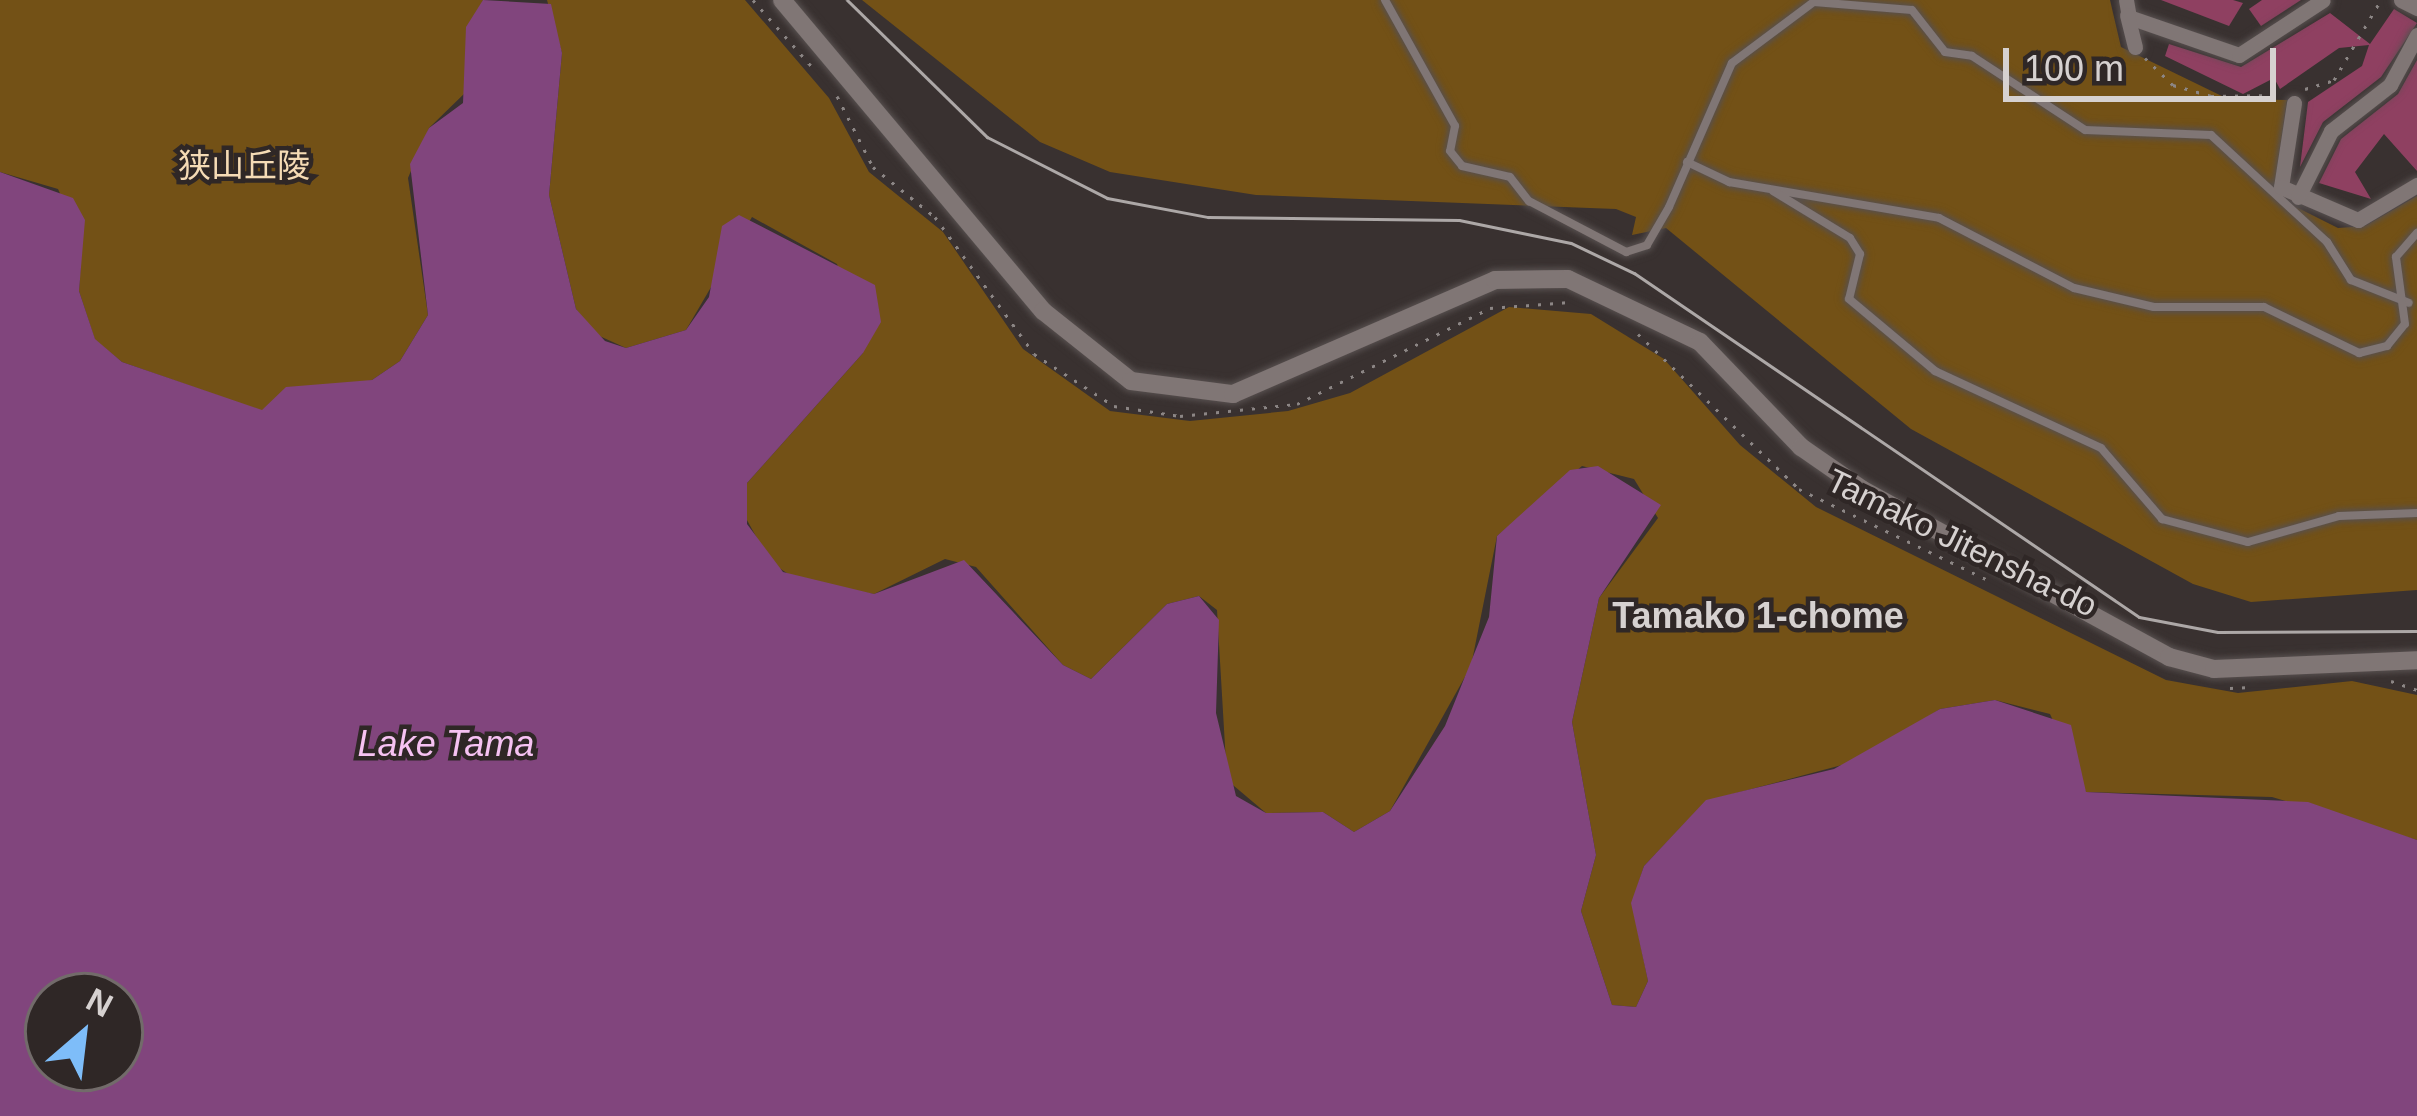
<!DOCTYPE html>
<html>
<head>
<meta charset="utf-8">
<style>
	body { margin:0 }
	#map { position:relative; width:2417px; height:1116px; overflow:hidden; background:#393130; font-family:Helvetica,"Noto Sans JP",sans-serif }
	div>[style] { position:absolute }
	.green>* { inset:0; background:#735116 }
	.water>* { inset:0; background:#81457d }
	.building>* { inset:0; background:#8f4061 }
	.path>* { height:3px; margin-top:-1.5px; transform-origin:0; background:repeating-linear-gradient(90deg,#8c8685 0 3px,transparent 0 12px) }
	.roads { filter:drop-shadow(0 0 3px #57504f) drop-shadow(0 0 3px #57504f) }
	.service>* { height:8px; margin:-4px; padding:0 4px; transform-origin:4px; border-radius:4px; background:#807675 }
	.minor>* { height:15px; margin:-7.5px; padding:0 7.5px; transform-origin:7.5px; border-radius:7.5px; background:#807675 }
	.tertiary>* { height:18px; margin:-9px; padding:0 9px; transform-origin:9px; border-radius:9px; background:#807675 }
	.tram>* { height:3px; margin:-1.5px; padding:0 1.5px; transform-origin:1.5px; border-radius:1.5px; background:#ada8a7 }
	span { translate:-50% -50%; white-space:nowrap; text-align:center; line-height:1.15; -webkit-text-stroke:9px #2f2726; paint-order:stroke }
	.park-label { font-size:33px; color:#f5dbb5 }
	.street-label { font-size:33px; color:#d6d1d0 }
	.neighbourhood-label { font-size:36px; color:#d6d1d0; font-weight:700 }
	.water-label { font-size:36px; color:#f6c2f2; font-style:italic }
	.north { position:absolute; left:24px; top:972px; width:120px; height:120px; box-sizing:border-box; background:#2f2726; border:3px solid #726b6a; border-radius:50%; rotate:28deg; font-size:33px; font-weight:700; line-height:48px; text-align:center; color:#d6d1d0 }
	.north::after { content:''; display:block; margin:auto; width:42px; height:54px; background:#7ebdf9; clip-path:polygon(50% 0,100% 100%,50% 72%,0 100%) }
	.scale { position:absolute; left:2003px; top:48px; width:273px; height:54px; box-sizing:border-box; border:6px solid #d6d1d0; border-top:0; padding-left:15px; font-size:36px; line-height:42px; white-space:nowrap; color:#d6d1d0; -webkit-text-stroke:9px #2f2726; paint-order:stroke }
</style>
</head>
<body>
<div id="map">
	<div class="green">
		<i style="clip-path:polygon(0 0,483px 0,468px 90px,429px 128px,408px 178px,428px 315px,400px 361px,372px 380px,262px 411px,122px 362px,95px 340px,79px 291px,82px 242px,58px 189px,0 172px)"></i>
		<i style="clip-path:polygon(547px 0,745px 0,829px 98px,869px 172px,943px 232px,1023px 349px,1110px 411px,1190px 421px,1288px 411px,1350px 393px,1509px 307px,1591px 314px,1664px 359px,1740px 445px,1816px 507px,2166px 680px,2238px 693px,2352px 681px,2417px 695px,2417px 840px,2272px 797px,2086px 792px,2050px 714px,1995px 700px,1940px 709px,1857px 761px,1706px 801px,1644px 866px,1632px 903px,1648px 981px,1636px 1007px,1612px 1005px,1581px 911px,1596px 855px,1572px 722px,1599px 598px,1658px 518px,1634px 479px,1582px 466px,1497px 536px,1471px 666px,1390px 811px,1354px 832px,1323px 812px,1266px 813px,1227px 780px,1217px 610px,1199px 596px,1167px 604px,1091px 679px,1063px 665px,976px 567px,945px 559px,874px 594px,799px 581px,770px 562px,742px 511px,747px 483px,863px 353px,837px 264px,752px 217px,686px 330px,626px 348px,595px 334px,576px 309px,549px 195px,562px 53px)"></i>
		<i style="clip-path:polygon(862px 0,2110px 0,2121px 47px,2228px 99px,2287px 100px,2274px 187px,2290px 204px,2338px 228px,2365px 226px,2417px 196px,2417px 590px,2251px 602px,2193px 584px,1911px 429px,1666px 228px,1632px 235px,1636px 217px,1616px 209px,1256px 195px,1110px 172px,1040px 142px)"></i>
	</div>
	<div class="water">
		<i style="clip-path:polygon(evenodd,483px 0,551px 4px,562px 53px,549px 195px,576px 309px,605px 341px,626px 348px,686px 330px,709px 297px,722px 226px,739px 215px,875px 285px,881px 322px,863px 353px,747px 483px,747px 524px,783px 572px,874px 594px,964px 560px,1063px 665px,1091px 679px,1167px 604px,1199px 596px,1219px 620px,1216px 713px,1236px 796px,1266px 813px,1323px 812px,1354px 832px,1390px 811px,1445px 726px,1489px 617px,1497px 536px,1570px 470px,1598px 466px,1661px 505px,1599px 598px,1572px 722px,1596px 855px,1581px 911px,1612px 1005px,1636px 1007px,1648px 981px,1631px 903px,1644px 866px,1706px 800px,1834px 769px,1940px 709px,1995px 700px,2071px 725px,2086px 792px,2308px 802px,2417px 840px,2417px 1116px,0 1116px,0 172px,73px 198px,85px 220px,79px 291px,95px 339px,122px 362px,262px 410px,286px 387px,372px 380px,400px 361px,428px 315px,410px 164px,429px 128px,463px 103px,466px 27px,483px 0,120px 996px,120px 1068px,48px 1068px,48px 996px,120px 996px)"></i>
	</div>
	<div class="building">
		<i style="clip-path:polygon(2161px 0,2233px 0,2243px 3px,2229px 26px)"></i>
		<i style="clip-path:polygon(2262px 0,2301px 0,2261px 26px,2249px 9px)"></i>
		<i style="clip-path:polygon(2394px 9px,2417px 23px,2381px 77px,2323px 122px,2300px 167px,2308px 102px,2362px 66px,2369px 45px,2339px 48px,2280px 89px,2274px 78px,2243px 94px,2165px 56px,2169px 44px,2241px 67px,2330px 13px,2370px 44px)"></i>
		<i style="clip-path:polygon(2417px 60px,2417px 171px,2384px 134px,2355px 172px,2371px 199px,2319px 183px,2341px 139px,2398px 94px)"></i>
	</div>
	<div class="path">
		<i style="left:753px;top:0;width:94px;rotate:48.5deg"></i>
		<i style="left:2145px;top:58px;width:39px;rotate:44deg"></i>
		<i style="left:2173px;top:85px;width:40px;rotate:16deg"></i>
		<i style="left:2211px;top:96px;width:67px;rotate:-0.9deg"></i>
		<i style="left:2305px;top:89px;width:30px;rotate:-17deg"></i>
		<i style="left:2334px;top:80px;width:93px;rotate:-59.6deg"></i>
		<i style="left:837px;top:96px;width:80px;rotate:63.1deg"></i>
		<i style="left:873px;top:167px;width:80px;rotate:38.9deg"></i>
		<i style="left:935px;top:217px;width:169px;rotate:54.1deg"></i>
		<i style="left:1034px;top:354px;width:95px;rotate:33deg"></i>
		<i style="left:1114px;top:406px;width:67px;rotate:8.6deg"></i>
		<i style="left:1180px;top:416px;width:118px;rotate:-5.9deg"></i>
		<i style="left:1297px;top:404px;width:216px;rotate:-26.4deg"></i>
		<i style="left:1490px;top:308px;width:80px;rotate:-4.3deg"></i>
		<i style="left:1638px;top:334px;width:223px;rotate:43.9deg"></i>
		<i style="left:1799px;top:489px;width:210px;rotate:25.7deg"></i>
		<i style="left:2391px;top:681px;width:28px;rotate:19deg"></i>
		<i style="left:2230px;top:688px;width:21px;rotate:-3deg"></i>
	</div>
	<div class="roads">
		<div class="service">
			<i style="left:1385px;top:0;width:144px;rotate:60.9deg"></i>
			<i style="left:1455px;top:126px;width:25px;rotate:101deg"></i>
			<i style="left:1450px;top:151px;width:19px;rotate:51deg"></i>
			<i style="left:1462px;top:166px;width:49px;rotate:12.9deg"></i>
			<i style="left:1510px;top:177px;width:31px;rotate:52deg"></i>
			<i style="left:1529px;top:201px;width:110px;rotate:27.7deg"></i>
			<i style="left:1626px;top:252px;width:22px;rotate:-18deg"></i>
			<i style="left:1647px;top:245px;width:44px;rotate:-59.9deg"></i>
			<i style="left:1669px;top:207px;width:157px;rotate:-66.4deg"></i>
			<i style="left:1732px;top:63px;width:104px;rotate:-36.8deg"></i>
			<i style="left:1814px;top:2px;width:98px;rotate:4.7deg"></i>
			<i style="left:1912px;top:10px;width:53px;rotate:51.8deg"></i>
			<i style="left:1945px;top:52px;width:27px;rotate:8deg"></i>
			<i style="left:1972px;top:56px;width:135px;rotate:33.2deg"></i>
			<i style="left:2085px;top:130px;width:126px;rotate:2.3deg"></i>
			<i style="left:2211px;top:135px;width:158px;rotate:42.7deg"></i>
			<i style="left:2327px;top:242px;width:45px;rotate:57.7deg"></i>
			<i style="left:2351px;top:280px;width:62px;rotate:21.6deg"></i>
			<i style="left:1687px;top:162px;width:47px;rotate:25.5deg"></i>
			<i style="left:1729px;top:182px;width:213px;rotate:9.7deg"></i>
			<i style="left:1939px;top:218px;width:152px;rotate:27.4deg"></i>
			<i style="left:2074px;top:288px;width:82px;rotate:13.4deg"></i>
			<i style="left:2154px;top:307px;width:110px"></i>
			<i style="left:2264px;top:307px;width:106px;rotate:25.8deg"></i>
			<i style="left:2359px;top:353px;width:29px;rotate:-14deg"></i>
			<i style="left:2387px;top:346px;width:28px;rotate:-51deg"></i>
			<i style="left:2405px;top:324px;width:68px;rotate:-97.7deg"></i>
			<i style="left:2396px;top:257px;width:32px;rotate:-49deg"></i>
			<i style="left:1773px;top:191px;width:90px;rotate:31.4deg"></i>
			<i style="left:1850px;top:238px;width:19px;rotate:58deg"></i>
			<i style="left:1860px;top:254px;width:46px;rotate:103.7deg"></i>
			<i style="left:1849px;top:299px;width:112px;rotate:39.9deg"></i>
			<i style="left:1935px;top:371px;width:183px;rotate:24.9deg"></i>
			<i style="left:2101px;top:448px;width:94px;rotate:49.3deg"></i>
			<i style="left:2162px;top:519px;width:89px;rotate:15deg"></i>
			<i style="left:2248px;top:542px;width:95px;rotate:-15.9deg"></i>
			<i style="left:2339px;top:516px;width:78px;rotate:-2.2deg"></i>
		</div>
		<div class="minor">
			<i style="left:2126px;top:0;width:17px;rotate:80deg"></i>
			<i style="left:2129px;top:17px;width:116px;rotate:19.1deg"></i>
			<i style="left:2239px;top:55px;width:100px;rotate:-33.2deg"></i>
			<i style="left:2401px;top:0;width:18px;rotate:27deg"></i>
			<i style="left:2127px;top:15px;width:33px;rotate:76deg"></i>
			<i style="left:2294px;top:103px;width:85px;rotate:98.8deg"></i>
			<i style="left:2281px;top:187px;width:84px;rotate:23.2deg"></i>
			<i style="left:2358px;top:220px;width:69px;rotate:-30.7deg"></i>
			<i style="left:2298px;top:197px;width:74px;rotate:-63.4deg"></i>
			<i style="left:2331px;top:131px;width:75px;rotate:-37.9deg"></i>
			<i style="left:2390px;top:85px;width:57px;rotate:-61.6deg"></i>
		</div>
		<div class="tertiary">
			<i style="left:782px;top:0;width:406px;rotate:50deg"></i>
			<i style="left:1043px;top:311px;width:112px;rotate:38.5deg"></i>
			<i style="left:1131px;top:381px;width:103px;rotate:7.3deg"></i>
			<i style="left:1233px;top:394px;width:286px;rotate:-23.5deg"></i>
			<i style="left:1495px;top:280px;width:73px;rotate:-0.8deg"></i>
			<i style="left:1568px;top:279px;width:146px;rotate:25.5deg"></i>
			<i style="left:1700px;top:342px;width:146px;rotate:46.1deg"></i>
			<i style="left:1801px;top:447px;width:75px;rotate:34.7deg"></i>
			<i style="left:1863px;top:490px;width:349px;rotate:28.6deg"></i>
			<i style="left:2169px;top:657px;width:47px;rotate:14.9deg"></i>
			<i style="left:2214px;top:669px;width:203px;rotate:-2.5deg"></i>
		</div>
	</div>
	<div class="tram">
		<i style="left:847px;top:0;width:196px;rotate:44.4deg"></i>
		<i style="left:987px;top:137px;width:135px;rotate:26.9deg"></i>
		<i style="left:1107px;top:198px;width:103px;rotate:10.7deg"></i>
		<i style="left:1208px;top:217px;width:251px;rotate:0.7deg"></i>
		<i style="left:1459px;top:220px;width:114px;rotate:11.6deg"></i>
		<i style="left:1571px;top:243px;width:70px;rotate:25.5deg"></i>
		<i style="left:1634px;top:273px;width:611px;rotate:34.26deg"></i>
		<i style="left:2139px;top:617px;width:80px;rotate:10.8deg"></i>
		<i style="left:2218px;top:632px;width:199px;rotate:-0.3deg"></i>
	</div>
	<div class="park-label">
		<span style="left:244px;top:166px">狭山丘陵</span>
	</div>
	<div class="street-label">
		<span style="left:1962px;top:543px;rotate:26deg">Tamako Jitensha-do</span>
	</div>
	<div class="neighbourhood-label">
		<span style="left:1758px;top:616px">Tamako 1-chome</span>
	</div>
	<div class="water-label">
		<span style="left:446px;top:744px">Lake Tama</span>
	</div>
	<div class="north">N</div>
	<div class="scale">100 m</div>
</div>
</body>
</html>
